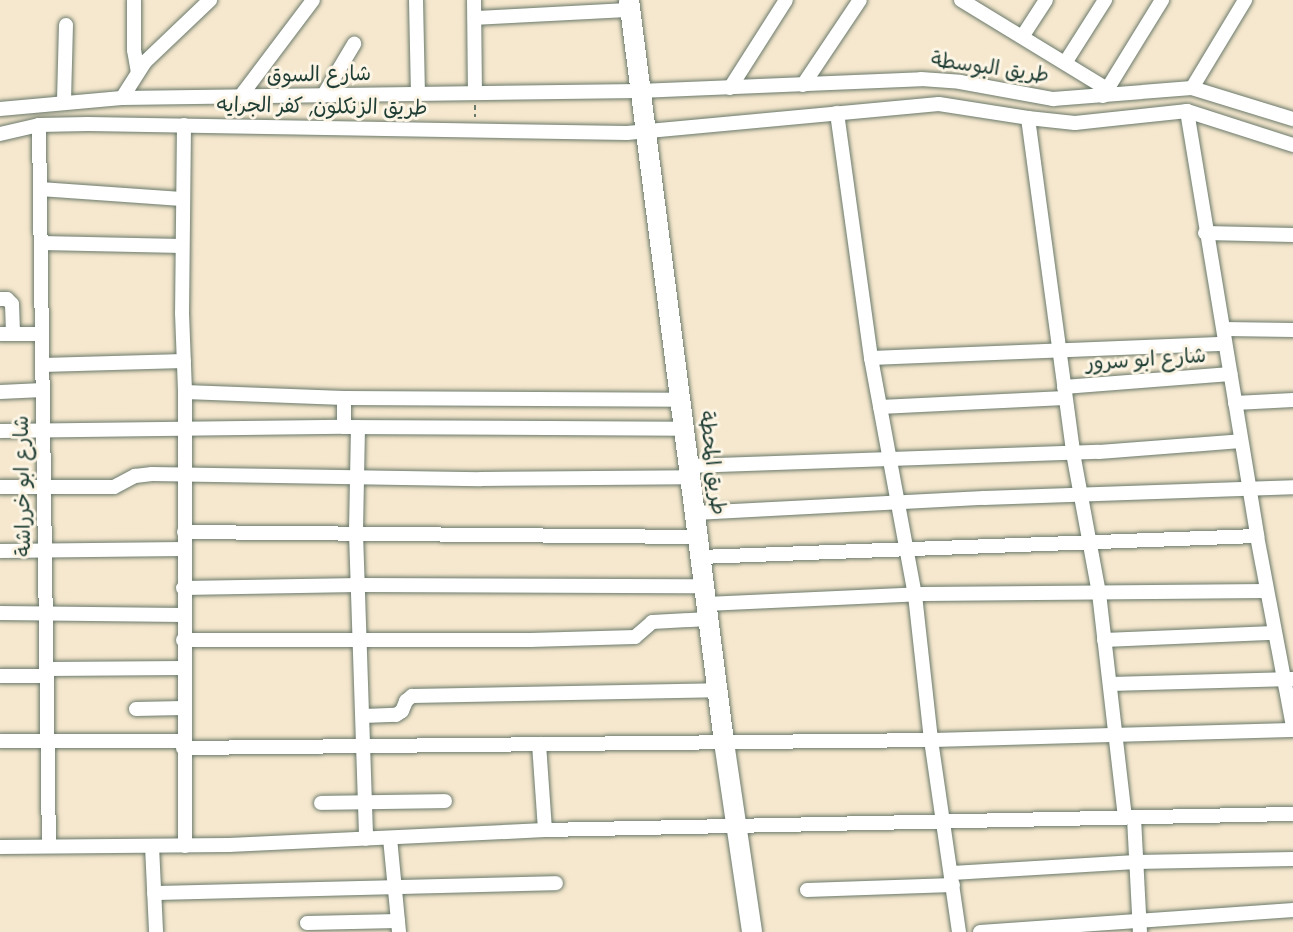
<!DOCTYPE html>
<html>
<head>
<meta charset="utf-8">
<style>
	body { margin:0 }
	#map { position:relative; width:1293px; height:932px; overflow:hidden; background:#f6e8ce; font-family:Mynerve,"Playpen Sans Arabic",sans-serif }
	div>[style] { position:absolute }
	.path>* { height:2px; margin-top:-1px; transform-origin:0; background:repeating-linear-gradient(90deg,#6a796a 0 4.5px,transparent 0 9px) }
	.roads { filter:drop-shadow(0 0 2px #6a796a) drop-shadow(0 0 2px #6a796a) }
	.street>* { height:14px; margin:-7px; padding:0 7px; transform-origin:7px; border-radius:7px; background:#fff }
	.secondary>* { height:20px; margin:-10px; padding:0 10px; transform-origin:10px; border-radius:10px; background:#fff }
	span { translate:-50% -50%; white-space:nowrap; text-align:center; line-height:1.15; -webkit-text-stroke:6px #fcf5e5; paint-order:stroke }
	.street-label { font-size:21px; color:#1f3d34 }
</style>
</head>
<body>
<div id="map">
	<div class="path">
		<i style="left:475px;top:105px;width:12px;rotate:90deg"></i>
	</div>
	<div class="roads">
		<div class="street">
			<i style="left:134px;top:0;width:50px;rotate:90deg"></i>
			<i style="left:134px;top:50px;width:22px;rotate:80deg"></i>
			<i style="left:416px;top:0;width:94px;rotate:88.8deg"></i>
			<i style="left:474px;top:0;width:93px;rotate:89.4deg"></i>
			<i style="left:961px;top:0;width:171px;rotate:31.4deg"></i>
			<i style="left:475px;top:18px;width:155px;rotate:-3deg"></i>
			<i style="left:1022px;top:37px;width:44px;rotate:-57deg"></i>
			<i style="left:1065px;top:63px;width:75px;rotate:-57.6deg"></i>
			<i style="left:803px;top:85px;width:102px;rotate:-56.2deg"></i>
			<i style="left:730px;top:88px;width:104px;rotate:-57.5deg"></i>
			<i style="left:1192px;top:88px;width:103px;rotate:-58.9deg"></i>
			<i style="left:323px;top:96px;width:61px;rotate:-59.2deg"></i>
			<i style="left:1103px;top:96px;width:113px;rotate:-58.4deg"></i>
			<i style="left:240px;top:97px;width:121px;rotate:-53deg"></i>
			<i style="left:122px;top:98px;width:43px;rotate:-57.4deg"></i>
			<i style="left:145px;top:62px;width:90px;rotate:-43.6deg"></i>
			<i style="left:64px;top:101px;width:76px;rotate:-88.5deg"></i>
			<i style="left:0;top:109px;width:122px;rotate:-5.2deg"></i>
			<i style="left:122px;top:98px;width:517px;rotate:-0.78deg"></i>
			<i style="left:639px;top:91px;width:282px;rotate:-2.4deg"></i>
			<i style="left:921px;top:79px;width:39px;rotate:4deg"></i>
			<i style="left:960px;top:82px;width:95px;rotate:10.4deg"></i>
			<i style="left:1053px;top:99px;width:139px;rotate:-4.5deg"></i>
			<i style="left:1192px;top:88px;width:106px;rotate:17.1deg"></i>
			<i style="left:1187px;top:111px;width:431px;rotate:80.6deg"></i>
			<i style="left:1257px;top:536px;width:194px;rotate:79.3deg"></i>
			<i style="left:837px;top:113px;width:247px;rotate:82.1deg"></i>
			<i style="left:871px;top:358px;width:241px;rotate:79.5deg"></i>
			<i style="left:915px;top:595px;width:146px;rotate:83.7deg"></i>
			<i style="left:931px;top:740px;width:194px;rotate:81.7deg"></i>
			<i style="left:1028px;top:118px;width:338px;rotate:82.3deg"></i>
			<i style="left:1073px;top:453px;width:142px;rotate:79.5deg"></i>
			<i style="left:1099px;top:593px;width:226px;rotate:83.4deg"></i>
			<i style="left:39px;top:125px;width:721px;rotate:89.21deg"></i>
			<i style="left:184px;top:125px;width:188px;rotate:90.6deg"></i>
			<i style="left:182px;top:313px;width:79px;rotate:87.8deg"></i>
			<i style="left:185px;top:392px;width:454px;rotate:90deg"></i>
			<i style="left:0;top:134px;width:40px;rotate:-13deg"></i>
			<i style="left:39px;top:125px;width:49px;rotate:-1.2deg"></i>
			<i style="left:88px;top:124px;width:539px;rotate:0.96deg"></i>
			<i style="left:627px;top:133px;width:313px;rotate:-5.3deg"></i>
			<i style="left:939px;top:104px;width:90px;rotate:8.9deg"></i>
			<i style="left:1028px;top:118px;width:47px;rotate:6.1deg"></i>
			<i style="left:1075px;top:123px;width:113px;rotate:-6.1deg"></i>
			<i style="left:1187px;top:111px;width:111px;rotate:17.8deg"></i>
			<i style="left:40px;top:189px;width:142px;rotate:4deg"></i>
			<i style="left:1205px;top:233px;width:88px;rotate:1.3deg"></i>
			<i style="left:41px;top:243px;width:141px;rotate:1.2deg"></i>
			<i style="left:0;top:299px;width:7px"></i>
			<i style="left:7px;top:299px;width:7px;rotate:45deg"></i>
			<i style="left:12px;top:304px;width:30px;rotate:88deg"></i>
			<i style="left:1224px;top:329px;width:69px;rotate:0.8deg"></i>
			<i style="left:0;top:334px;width:42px"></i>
			<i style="left:871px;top:358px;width:354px;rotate:-2.3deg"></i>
			<i style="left:42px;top:365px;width:142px;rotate:-1.6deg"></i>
			<i style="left:1064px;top:387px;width:167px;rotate:-4.5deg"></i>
			<i style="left:0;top:392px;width:43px;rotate:-2.7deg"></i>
			<i style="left:185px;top:392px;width:159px;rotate:2.2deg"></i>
			<i style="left:344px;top:398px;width:336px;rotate:0.3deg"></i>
			<i style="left:1235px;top:403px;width:58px;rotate:-3deg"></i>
			<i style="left:880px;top:407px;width:185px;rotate:-2.8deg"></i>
			<i style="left:344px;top:427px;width:29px;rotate:-90deg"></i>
			<i style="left:358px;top:427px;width:106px;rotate:91.1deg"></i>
			<i style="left:356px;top:533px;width:306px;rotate:88.1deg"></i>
			<i style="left:0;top:431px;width:344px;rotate:-0.7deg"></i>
			<i style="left:344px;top:427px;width:340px;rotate:0.3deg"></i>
			<i style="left:689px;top:466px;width:410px;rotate:-2deg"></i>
			<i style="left:1099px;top:452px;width:142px;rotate:-4.4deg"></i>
			<i style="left:0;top:487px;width:114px"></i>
			<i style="left:114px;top:487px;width:24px;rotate:-28deg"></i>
			<i style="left:135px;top:476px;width:17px;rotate:-7deg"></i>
			<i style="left:152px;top:474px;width:329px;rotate:0.9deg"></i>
			<i style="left:481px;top:479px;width:209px;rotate:-0.5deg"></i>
			<i style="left:695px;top:513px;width:289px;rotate:-3deg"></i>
			<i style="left:984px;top:498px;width:309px;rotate:-2deg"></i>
			<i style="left:184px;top:532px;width:514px;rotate:0.56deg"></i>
			<i style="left:0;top:551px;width:184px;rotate:-0.6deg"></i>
			<i style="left:700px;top:557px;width:557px;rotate:-2.16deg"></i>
			<i style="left:183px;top:588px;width:176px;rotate:-1deg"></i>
			<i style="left:359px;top:585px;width:345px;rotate:0.2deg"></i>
			<i style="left:706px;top:604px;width:218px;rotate:-2.6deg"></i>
			<i style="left:924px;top:594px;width:343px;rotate:-0.5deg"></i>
			<i style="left:0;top:613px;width:183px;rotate:0.6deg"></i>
			<i style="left:183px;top:640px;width:347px"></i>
			<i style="left:530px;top:640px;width:105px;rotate:-1.6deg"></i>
			<i style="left:635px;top:637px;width:23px;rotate:-41deg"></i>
			<i style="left:652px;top:622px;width:56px;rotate:-3.1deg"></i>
			<i style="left:1104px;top:640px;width:170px;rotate:-2.4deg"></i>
			<i style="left:47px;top:669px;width:136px;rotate:-0.4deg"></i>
			<i style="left:0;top:676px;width:47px"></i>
			<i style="left:1110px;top:684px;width:183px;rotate:-1.6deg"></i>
			<i style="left:136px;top:709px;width:47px;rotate:-1.2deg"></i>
			<i style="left:363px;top:716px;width:33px;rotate:-2deg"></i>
			<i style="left:396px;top:715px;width:7px;rotate:-34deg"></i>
			<i style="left:402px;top:711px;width:11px;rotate:-68deg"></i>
			<i style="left:406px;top:701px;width:8px;rotate:-40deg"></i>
			<i style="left:412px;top:696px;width:305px;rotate:-1.1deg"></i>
			<i style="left:0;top:741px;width:183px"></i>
			<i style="left:539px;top:744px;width:86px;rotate:86deg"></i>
			<i style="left:183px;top:748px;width:748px;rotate:-0.61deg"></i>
			<i style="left:931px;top:740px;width:362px;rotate:-1.6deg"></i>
			<i style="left:321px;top:803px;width:124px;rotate:-0.9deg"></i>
			<i style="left:1134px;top:818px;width:114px;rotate:87deg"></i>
			<i style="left:390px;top:838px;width:94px;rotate:84.5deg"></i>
			<i style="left:152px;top:846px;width:86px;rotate:87.3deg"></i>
			<i style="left:0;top:847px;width:229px;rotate:-0.5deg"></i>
			<i style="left:229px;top:845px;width:316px;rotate:-2.7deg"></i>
			<i style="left:545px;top:830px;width:748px;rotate:-1.23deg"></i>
			<i style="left:952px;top:873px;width:184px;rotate:-3.4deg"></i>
			<i style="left:1136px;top:862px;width:157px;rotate:-1.1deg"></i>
			<i style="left:807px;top:890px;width:146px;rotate:-2deg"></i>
			<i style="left:154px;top:893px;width:402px;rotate:-1.4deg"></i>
			<i style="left:307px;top:923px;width:91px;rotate:-1.3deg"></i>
			<i style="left:980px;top:932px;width:314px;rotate:-4deg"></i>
		</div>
		<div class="secondary">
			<i style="left:629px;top:0;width:748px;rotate:82.7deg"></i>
			<i style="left:724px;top:742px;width:192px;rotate:81.6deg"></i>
		</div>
	</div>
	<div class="street-label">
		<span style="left:990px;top:68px;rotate:8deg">طريق البوسطة</span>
		<span style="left:319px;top:75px;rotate:-1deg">شارع السوق</span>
		<span style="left:322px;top:107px;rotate:1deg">طريق الزنكلون, كفر الجرايه</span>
		<span style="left:1146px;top:360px;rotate:-4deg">شارع ابو سرور</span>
		<span style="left:712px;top:463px;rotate:83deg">طريق المحطة</span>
		<span style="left:23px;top:486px;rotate:-91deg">شارع ابو خرراشة</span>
	</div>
</div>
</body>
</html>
